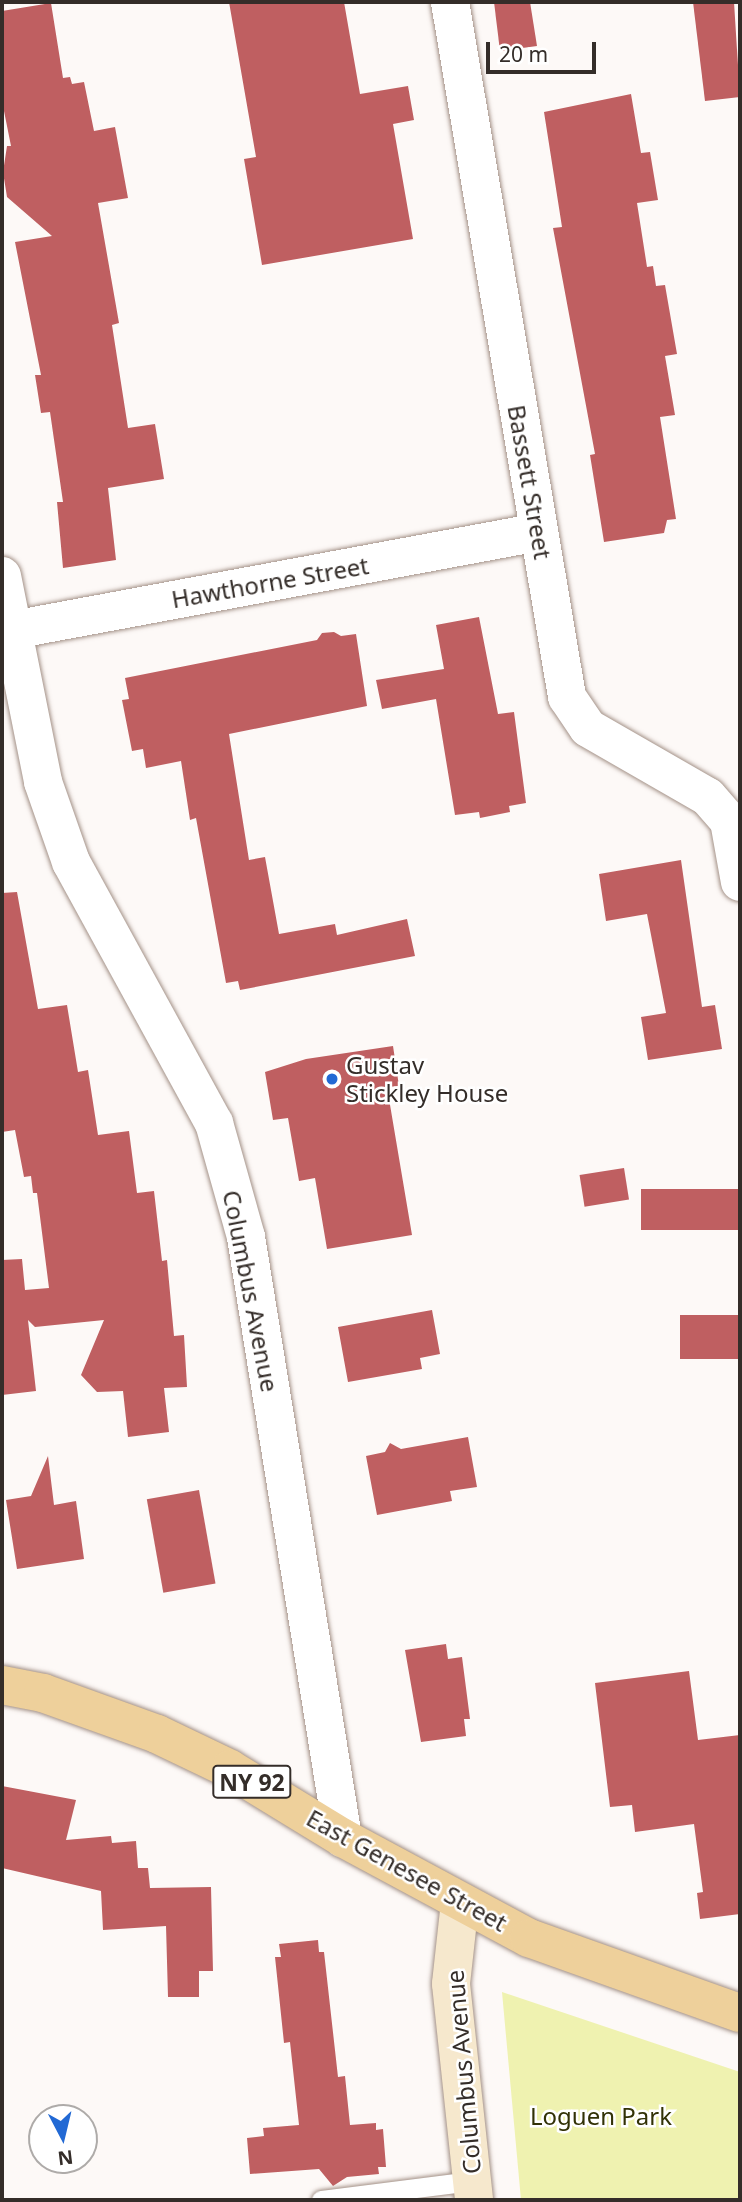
<!DOCTYPE html>
<html>
<head>
<meta charset="utf-8">
<style>
	body { margin:0 }
	#map { position:relative; width:742px; height:2202px; overflow:hidden; background:#fdf9f7; font-family:"Noto Sans",sans-serif }
	div>[style] { position:absolute }
	.green>* { inset:0; background:#eff2b0 }
	.building>* { inset:0; background:#bf5f61; transform-origin:0 0 }
	.roads { filter:drop-shadow(0 0 2px #a49288) drop-shadow(0 0 2px #a49288) }
	.lane>* { height:19px; margin:-9.5px; padding:0 9.5px; transform-origin:9.5px; border-radius:9.5px; background:#fff }
	.street>* { height:38px; margin:-19px; padding:0 19px; transform-origin:19px; border-radius:19px; background:#fff }
	.secondary>* { height:38px; margin:-19px; padding:0 19px; transform-origin:19px; border-radius:19px; background:#f6e8cd }
	.primary>* { height:38px; margin:-19px; padding:0 19px; transform-origin:19px; border-radius:19px; background:#eed09b }
	.dots>* { width:19px; height:19px; translate:-50% -50%; box-sizing:border-box; border:4px solid #fff; border-radius:50% }
	span { translate:-50% -50%; white-space:nowrap; text-align:center; line-height:1.15; -webkit-text-stroke:5px #fff; paint-order:stroke }
	.shield-label span { padding:2px 5px; background:#fff; border:2px solid; border-radius:5px; -webkit-text-stroke-width:0 }
	.shield-label { font-size:23px; color:#342d29; font-weight:700 }
	.street-label { font-size:24px; color:#342d29 }
	.poi-label { font-size:24px; color:#342d29 }
	.left { translate:0 -50%; text-align:left }
	.park-label { font-size:24px; color:#323206 }
	.frame { position:absolute; inset:0; border:4px solid #342d29; pointer-events:none }
	.north { position:absolute; left:28px; top:2104px; width:70px; height:70px; box-sizing:border-box; background:#fff; border:2px solid #aeaba9; border-radius:50%; rotate:173deg; font-size:19px; font-weight:700; line-height:28px; text-align:center; color:#342d29 }
	.north::after { content:''; display:block; margin:auto; width:24px; height:32px; background:#2269d4; clip-path:polygon(50% 0,100% 100%,50% 72%,0 100%) }
	.scale { position:absolute; left:486px; top:42px; width:110px; height:32px; box-sizing:border-box; border:4px solid #342d29; border-top:0; padding-left:9px; font-size:21px; line-height:24px; white-space:nowrap; color:#342d29; -webkit-text-stroke:5px #fff; paint-order:stroke }
</style>
</head>
<body>
<div id="map">
	<div class="green">
		<i style="clip-path:polygon(502px 1992px,740px 2072px,740px 2200px,521px 2200px)"></i>
	</div>
	<div class="building">
		<i style="clip-path:polygon(229px 2px,344px 2px,360px 94px,408px 86px,414px 120px,393px 124px,413px 239px,262px 265px,244px 159px,256px 157px)"></i>
		<i style="clip-path:polygon(494px 2px,530px 2px,537px 46px,500px 51px)"></i>
		<i style="clip-path:polygon(693px 2px,734px 2px,740px 97px,705px 101px)"></i>
		<i style="clip-path:polygon(51px 3px,63px 78px,70px 77px,72px 84px,84px 82px,94px 131px,115px 127px,128px 198px,98px 203px,119px 323px,112px 325px,128px 428px,155px 424px,164px 479px,108px 488px,116px 560px,63px 568px,57px 502px,63px 502px,50px 412px,41px 413px,35px 375px,41px 375px,15px 242px,52px 236px,7px 197px,3px 172px,7px 146px,11px 146px,2px 101px,2px 11px)"></i>
		<i style="clip-path:polygon(631px 94px,641px 153px,650px 152px,658px 200px,637px 203px,647px 267px,653px 266px,656px 286px,665px 285px,677px 354px,665px 356px,675px 415px,660px 417px,676px 519px,667px 520px,664px 533px,604px 542px,590px 455px,595px 454px,553px 228px,562px 227px,544px 112px)"></i>
		<i style="clip-path:polygon(479px 617px,498px 714px,514px 712px,526px 803px,509px 806px,510px 812px,480px 818px,479px 812px,455px 815px,436px 699px,382px 709px,376px 680px,444px 669px,436px 625px)"></i>
		<i style="clip-path:polygon(334px 632px,341px 636px,356px 634px,367px 706px,229px 734px,249px 860px,265px 857px,279px 934px,335px 924px,337px 935px,407px 919px,415px 956px,240px 990px,238px 981px,226px 983px,196px 818px,190px 820px,181px 761px,146px 768px,143px 749px,132px 751px,122px 700px,129px 699px,125px 678px,317px 640px,322px 633px)"></i>
		<i style="clip-path:polygon(681px 860px,702px 1007px,715px 1005px,722px 1049px,648px 1060px,641px 1017px,666px 1013px,647px 914px,606px 921px,599px 874px)"></i>
		<i style="clip-path:polygon(17px 892px,38px 1009px,67px 1005px,78px 1072px,88px 1070px,98px 1135px,129px 1131px,137px 1193px,154px 1191px,162px 1261px,167px 1260px,174px 1336px,184px 1335px,187px 1387px,164px 1388px,169px 1432px,128px 1437px,123px 1391px,97px 1392px,81px 1375px,104px 1320px,35px 1327px,28px 1320px,36px 1391px,2px 1395px,2px 1260px,22px 1259px,25px 1290px,49px 1288px,37px 1193px,33px 1193px,31px 1176px,24px 1177px,15px 1130px,2px 1132px,2px 893px)"></i>
		<i style="clip-path:polygon(393px 1046px,399px 1086px,387px 1087px,412px 1235px,327px 1249px,315px 1178px,299px 1181px,288px 1118px,273px 1120px,265px 1072px,306px 1059px)"></i>
		<i style="left:624px;top:1168px;width:32px;height:45px;rotate:81deg"></i>
		<i style="left:740px;top:1189px;width:41px;height:99px;rotate:90deg"></i>
		<i style="clip-path:polygon(432px 1310px,440px 1354px,420px 1358px,422px 1369px,348px 1382px,338px 1327px)"></i>
		<i style="left:740px;top:1315px;width:44px;height:60px;rotate:90deg"></i>
		<i style="clip-path:polygon(468px 1437px,477px 1487px,450px 1491px,452px 1501px,377px 1515px,366px 1456px,385px 1452px,390px 1443px,401px 1449px)"></i>
		<i style="clip-path:polygon(48px 1456px,54px 1505px,76px 1501px,84px 1559px,17px 1569px,6px 1500px,31px 1496px)"></i>
		<i style="left:199px;top:1490px;width:95px;height:53px;rotate:80deg"></i>
		<i style="clip-path:polygon(446px 1644px,448px 1659px,462px 1657px,470px 1719px,464px 1719px,466px 1736px,421px 1742px,405px 1650px)"></i>
		<i style="clip-path:polygon(689px 1671px,698px 1740px,740px 1735px,740px 1914px,700px 1919px,697px 1893px,703px 1892px,694px 1824px,635px 1832px,632px 1805px,610px 1807px,595px 1683px)"></i>
		<i style="clip-path:polygon(2px 1786px,76px 1800px,66px 1840px,111px 1836px,112px 1843px,136px 1841px,138px 1868px,148px 1868px,150px 1888px,211px 1887px,213px 1971px,199px 1971px,199px 1997px,168px 1997px,166px 1926px,103px 1930px,101px 1891px,2px 1868px)"></i>
		<i style="clip-path:polygon(318px 1940px,319px 1952px,324px 1952px,338px 2077px,345px 2076px,350px 2125px,376px 2123px,376px 2130px,383px 2129px,386px 2167px,378px 2167px,379px 2174px,347px 2177px,333px 2186px,319px 2169px,250px 2174px,247px 2138px,264px 2136px,263px 2128px,299px 2125px,290px 2042px,284px 2043px,275px 1957px,281px 1957px,279px 1944px)"></i>
	</div>
	<div class="roads">
		<div class="lane">
			<i style="left:321px;top:2200px;width:152px;rotate:-7.2deg"></i>
		</div>
		<div class="street">
			<i style="left:450px;top:2px;width:705px;rotate:80.44deg"></i>
			<i style="left:567px;top:697px;width:37px;rotate:56deg"></i>
			<i style="left:588px;top:728px;width:138px;rotate:29.9deg"></i>
			<i style="left:708px;top:797px;width:32px;rotate:49deg"></i>
			<i style="left:729px;top:821px;width:62px;rotate:79.8deg"></i>
			<i style="left:2px;top:576px;width:210px;rotate:78.7deg"></i>
			<i style="left:43px;top:782px;width:85px;rotate:70.7deg"></i>
			<i style="left:71px;top:862px;width:298px;rotate:61.3deg"></i>
			<i style="left:214px;top:1123px;width:118px;rotate:74.3deg"></i>
			<i style="left:246px;top:1237px;width:609px;rotate:80.83deg"></i>
			<i style="left:2px;top:632px;width:546px;rotate:-10.55deg"></i>
		</div>
		<div class="secondary">
			<i style="left:460px;top:1902px;width:82px;rotate:96.3deg"></i>
			<i style="left:451px;top:1984px;width:217px;rotate:83.9deg"></i>
		</div>
		<div class="primary">
			<i style="left:2px;top:1685px;width:42px;rotate:11deg"></i>
			<i style="left:43px;top:1693px;width:121px;rotate:19.8deg"></i>
			<i style="left:157px;top:1734px;width:81px;rotate:25.6deg"></i>
			<i style="left:230px;top:1769px;width:132px;rotate:31.4deg"></i>
			<i style="left:343px;top:1838px;width:211px;rotate:28.3deg"></i>
			<i style="left:529px;top:1938px;width:224px;rotate:19.6deg"></i>
		</div>
	</div>
	<div class="dots">
		<i style="left:332px;top:1079px;background:#2269d4"></i>
	</div>
	<div class="shield-label">
		<span style="left:252px;top:1782px">NY 92</span>
	</div>
	<div class="street-label">
		<span style="left:530px;top:482px;rotate:80deg">Bassett Street</span>
		<span style="left:270px;top:582px;rotate:-10deg">Hawthorne Street</span>
		<span style="left:251px;top:1291px;rotate:79deg">Columbus Avenue</span>
		<span style="left:407px;top:1870px;rotate:29deg">East Genesee Street</span>
		<span style="left:463px;top:2072px;rotate:-95deg">Columbus Avenue</span>
	</div>
	<div class="poi-label">
		<span class="left" style="left:346px;top:1079px">Gustav<br>Stickley House</span>
	</div>
	<div class="park-label">
		<span style="left:601px;top:2116px">Loguen Park</span>
	</div>
	<div class="frame"></div>
	<div class="north">N</div>
	<div class="scale">20 m</div>
</div>
</body>
</html>
